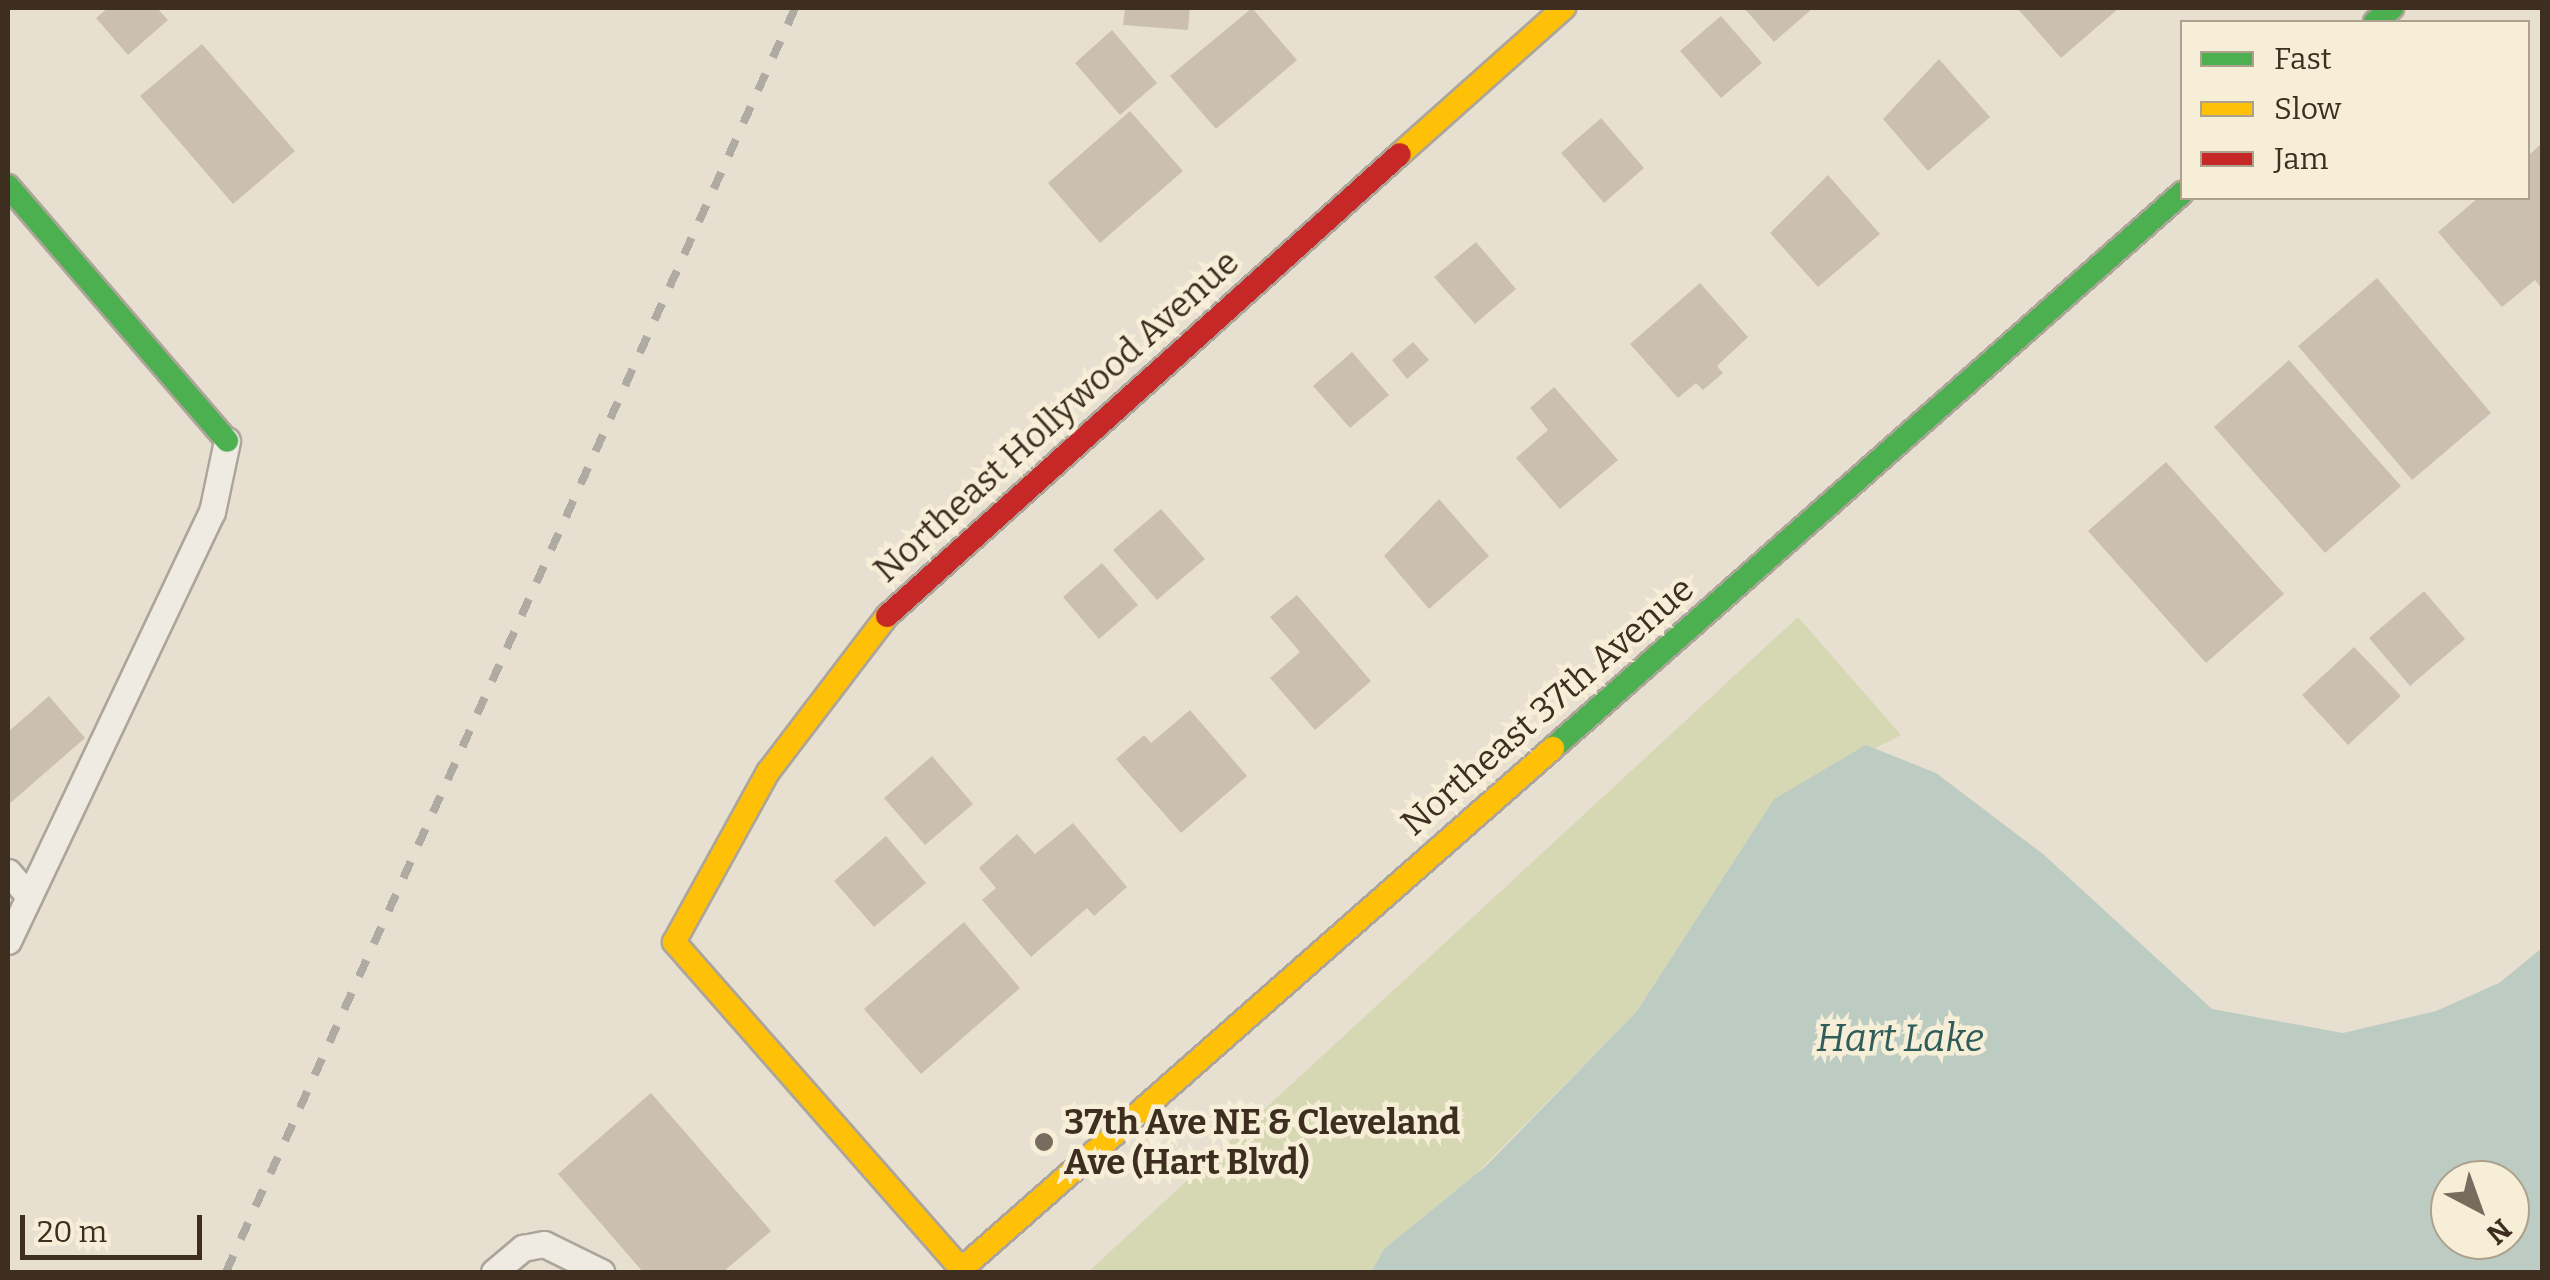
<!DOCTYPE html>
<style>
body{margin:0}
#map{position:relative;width:2550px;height:1280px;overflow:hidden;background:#e7e0d1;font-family:Bitter,serif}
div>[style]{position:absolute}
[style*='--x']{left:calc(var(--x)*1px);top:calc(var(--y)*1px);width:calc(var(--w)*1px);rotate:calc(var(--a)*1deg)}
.green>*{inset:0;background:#d6d7b3}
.water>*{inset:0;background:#bcccc2}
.building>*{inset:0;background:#cbbfb2}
.roads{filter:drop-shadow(2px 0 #ada599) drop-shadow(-2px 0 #ada599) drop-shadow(0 2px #ada599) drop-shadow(0 -2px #ada599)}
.lane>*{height:25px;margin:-12.5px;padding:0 12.5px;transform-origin:12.5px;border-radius:12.5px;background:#efebe3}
.fast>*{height:22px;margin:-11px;padding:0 11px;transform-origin:11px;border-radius:11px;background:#4caf50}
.slow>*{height:22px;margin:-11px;padding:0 11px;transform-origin:11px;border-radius:11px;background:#ffc107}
.jam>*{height:22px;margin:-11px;padding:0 11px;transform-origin:11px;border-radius:11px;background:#c62828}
.rail>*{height:8px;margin-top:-4px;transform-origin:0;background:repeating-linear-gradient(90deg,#afaaa2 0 18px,transparent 0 36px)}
.dots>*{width:28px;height:28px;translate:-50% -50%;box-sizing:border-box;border:5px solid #f7eed8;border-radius:50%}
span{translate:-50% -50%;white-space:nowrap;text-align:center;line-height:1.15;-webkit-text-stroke:9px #f7eed8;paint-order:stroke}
.street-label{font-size:35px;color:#3d2e20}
.poi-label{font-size:35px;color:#3d2e20;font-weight:700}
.left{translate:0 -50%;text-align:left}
.water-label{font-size:38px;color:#2f5d5a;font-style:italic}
.frame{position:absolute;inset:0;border:10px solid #3d2e20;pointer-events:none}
.legend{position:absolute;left:2180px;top:20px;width:350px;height:180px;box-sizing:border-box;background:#f7eed8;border:2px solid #ada18e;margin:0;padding:12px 18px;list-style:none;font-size:30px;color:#3d2e20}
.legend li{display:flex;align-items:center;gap:20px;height:50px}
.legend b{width:50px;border:2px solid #ada18e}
.north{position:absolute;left:2430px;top:1160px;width:100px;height:100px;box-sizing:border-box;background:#f7eed8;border:2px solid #ada18e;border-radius:50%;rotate:139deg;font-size:28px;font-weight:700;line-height:40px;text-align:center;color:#3d2e20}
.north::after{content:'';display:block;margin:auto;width:35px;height:45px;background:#786c5e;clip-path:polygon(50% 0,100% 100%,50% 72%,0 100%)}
.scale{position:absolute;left:20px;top:1215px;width:182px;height:45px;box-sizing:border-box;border:5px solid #3d2e20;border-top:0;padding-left:12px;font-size:30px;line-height:35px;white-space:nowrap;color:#3d2e20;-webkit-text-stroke:8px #f7eed8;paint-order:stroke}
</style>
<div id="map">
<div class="green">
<div style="clip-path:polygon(1798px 617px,1901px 735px,1774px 799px,1637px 1011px,1475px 1175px,1384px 1249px,1371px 1272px,1088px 1272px)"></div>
</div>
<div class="water">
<div style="clip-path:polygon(evenodd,1866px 745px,1936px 773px,2043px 854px,2212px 1009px,2343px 1033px,2436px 1011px,2499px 983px,2542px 948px,2542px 1272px,1371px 1272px,1384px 1249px,1486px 1166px,1637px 1011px,1774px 799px,1866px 745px,2450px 1180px,2510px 1180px,2510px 1240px,2450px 1240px,2450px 1180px)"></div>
</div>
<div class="building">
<div style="clip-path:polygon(108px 8px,157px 8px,168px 20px,128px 55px,96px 18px)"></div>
<div style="clip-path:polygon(1125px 8px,1190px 8px,1188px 30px,1123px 25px)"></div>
<div style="clip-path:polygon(1252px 8px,1297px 60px,1216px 129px,1170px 76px)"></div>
<div style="clip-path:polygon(1744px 8px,1813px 8px,1774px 42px)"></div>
<div style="clip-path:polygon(2017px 8px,2119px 8px,2061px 58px)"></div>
<div style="clip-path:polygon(1721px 16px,1762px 63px,1721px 98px,1680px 51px)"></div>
<div style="clip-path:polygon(1112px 30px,1157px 83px,1120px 115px,1075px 63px)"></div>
<div style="clip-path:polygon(202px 44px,295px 151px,233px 204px,140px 96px)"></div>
<div style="clip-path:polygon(1939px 59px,1990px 117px,1928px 171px,1883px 119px)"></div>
<div style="clip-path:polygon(1130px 111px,1183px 171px,1100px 243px,1048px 183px)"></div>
<div style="clip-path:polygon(1601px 118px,1644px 168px,1604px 203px,1561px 153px)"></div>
<div style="clip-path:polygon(2542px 143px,2542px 289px,2535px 280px,2502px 307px,2438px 232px,2478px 198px,2528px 198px,2528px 156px)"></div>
<div style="clip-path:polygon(1828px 175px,1880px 234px,1818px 287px,1770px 233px)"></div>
<div style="clip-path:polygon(1476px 242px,1516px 289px,1475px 324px,1434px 277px)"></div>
<div style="clip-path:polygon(2377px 278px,2491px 413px,2412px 480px,2298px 346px)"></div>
<div style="clip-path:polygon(1700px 283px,1748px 337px,1717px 366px,1723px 373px,1703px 390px,1696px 383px,1678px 398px,1630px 344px)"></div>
<div style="clip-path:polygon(1413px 342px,1429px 360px,1407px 379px,1392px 360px)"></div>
<div style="clip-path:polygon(1352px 352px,1389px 395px,1350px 428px,1313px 386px)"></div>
<div style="clip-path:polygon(2289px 360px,2401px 486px,2325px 553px,2214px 427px)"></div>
<div style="clip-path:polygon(1554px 387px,1618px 460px,1560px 509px,1516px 458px,1548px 430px,1530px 408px)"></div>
<div style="clip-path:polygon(2166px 462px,2284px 594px,2206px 663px,2088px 531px)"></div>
<div style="clip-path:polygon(1439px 499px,1489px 556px,1429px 609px,1384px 556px)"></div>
<div style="clip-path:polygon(1161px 509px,1205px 559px,1157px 600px,1113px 550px)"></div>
<div style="clip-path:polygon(1102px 563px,1138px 605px,1099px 639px,1063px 597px)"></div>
<div style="clip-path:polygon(2424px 591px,2465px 639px,2410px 686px,2369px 638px)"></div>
<div style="clip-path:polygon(1297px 595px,1371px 681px,1315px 730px,1270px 678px,1300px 652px,1270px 617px)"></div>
<div style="clip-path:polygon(2354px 647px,2401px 696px,2348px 745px,2302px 695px)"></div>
<div style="clip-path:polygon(49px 696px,85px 738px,8px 805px,8px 732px)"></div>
<div style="clip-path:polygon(1190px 710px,1247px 776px,1181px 833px,1116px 759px,1144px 735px,1151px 743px)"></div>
<div style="clip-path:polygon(932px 756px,973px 804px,925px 845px,884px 798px)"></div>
<div style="clip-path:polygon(1073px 823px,1127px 887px,1094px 916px,1087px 908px,1031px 957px,982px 900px,996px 888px,979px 868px,1017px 834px,1035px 854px)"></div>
<div style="clip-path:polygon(886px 836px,926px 883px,874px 927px,834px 881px)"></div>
<div style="clip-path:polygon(964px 922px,1020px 988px,921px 1074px,864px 1009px)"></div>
<div style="clip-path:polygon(651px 1093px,771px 1231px,723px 1272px,643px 1272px,558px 1174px)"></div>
</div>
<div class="roads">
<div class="lane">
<div style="--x:8;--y:872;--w:32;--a:49"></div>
<div style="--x:8;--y:941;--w:475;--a:-64.6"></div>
<div style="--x:212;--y:512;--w:73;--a:-78.1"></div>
<div style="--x:494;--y:1272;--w:38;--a:-40"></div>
<div style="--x:523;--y:1248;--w:21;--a:-11"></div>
<div style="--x:544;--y:1244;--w:64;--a:26.2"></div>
</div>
<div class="fast">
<div style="--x:2375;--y:22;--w:22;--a:-39"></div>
<div style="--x:8;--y:186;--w:336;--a:49.3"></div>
<div style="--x:1553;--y:748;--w:839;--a:-41.42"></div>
</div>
<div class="slow">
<div style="--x:1400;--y:154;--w:220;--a:-41.7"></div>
<div style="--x:887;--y:616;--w:196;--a:127.3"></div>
<div style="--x:768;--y:772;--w:194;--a:118.9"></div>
<div style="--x:674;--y:942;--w:439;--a:48.7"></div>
<div style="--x:958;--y:1272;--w:793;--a:-41.37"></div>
</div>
<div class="jam">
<div style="--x:887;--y:616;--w:690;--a:-42.01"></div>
</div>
</div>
<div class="rail">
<div style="--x:226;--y:1272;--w:1386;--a:-65.76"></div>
</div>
<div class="dots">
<div style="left:1044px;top:1142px;background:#786c5e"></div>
</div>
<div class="street-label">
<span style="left:1056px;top:416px;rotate:-42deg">Northeast Hollywood Avenue</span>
<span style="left:1547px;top:706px;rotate:-41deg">Northeast 37th Avenue</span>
</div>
<div class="poi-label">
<span class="left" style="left:1064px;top:1142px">37th Ave NE &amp; Cleveland<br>Ave (Hart Blvd)</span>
</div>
<div class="water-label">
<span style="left:1900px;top:1039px">Hart Lake</span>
</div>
<div class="frame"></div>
<ul class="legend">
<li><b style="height:12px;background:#4caf50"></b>Fast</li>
<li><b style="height:12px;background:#ffc107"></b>Slow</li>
<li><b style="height:12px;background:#c62828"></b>Jam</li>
</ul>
<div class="north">N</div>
<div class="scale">20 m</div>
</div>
